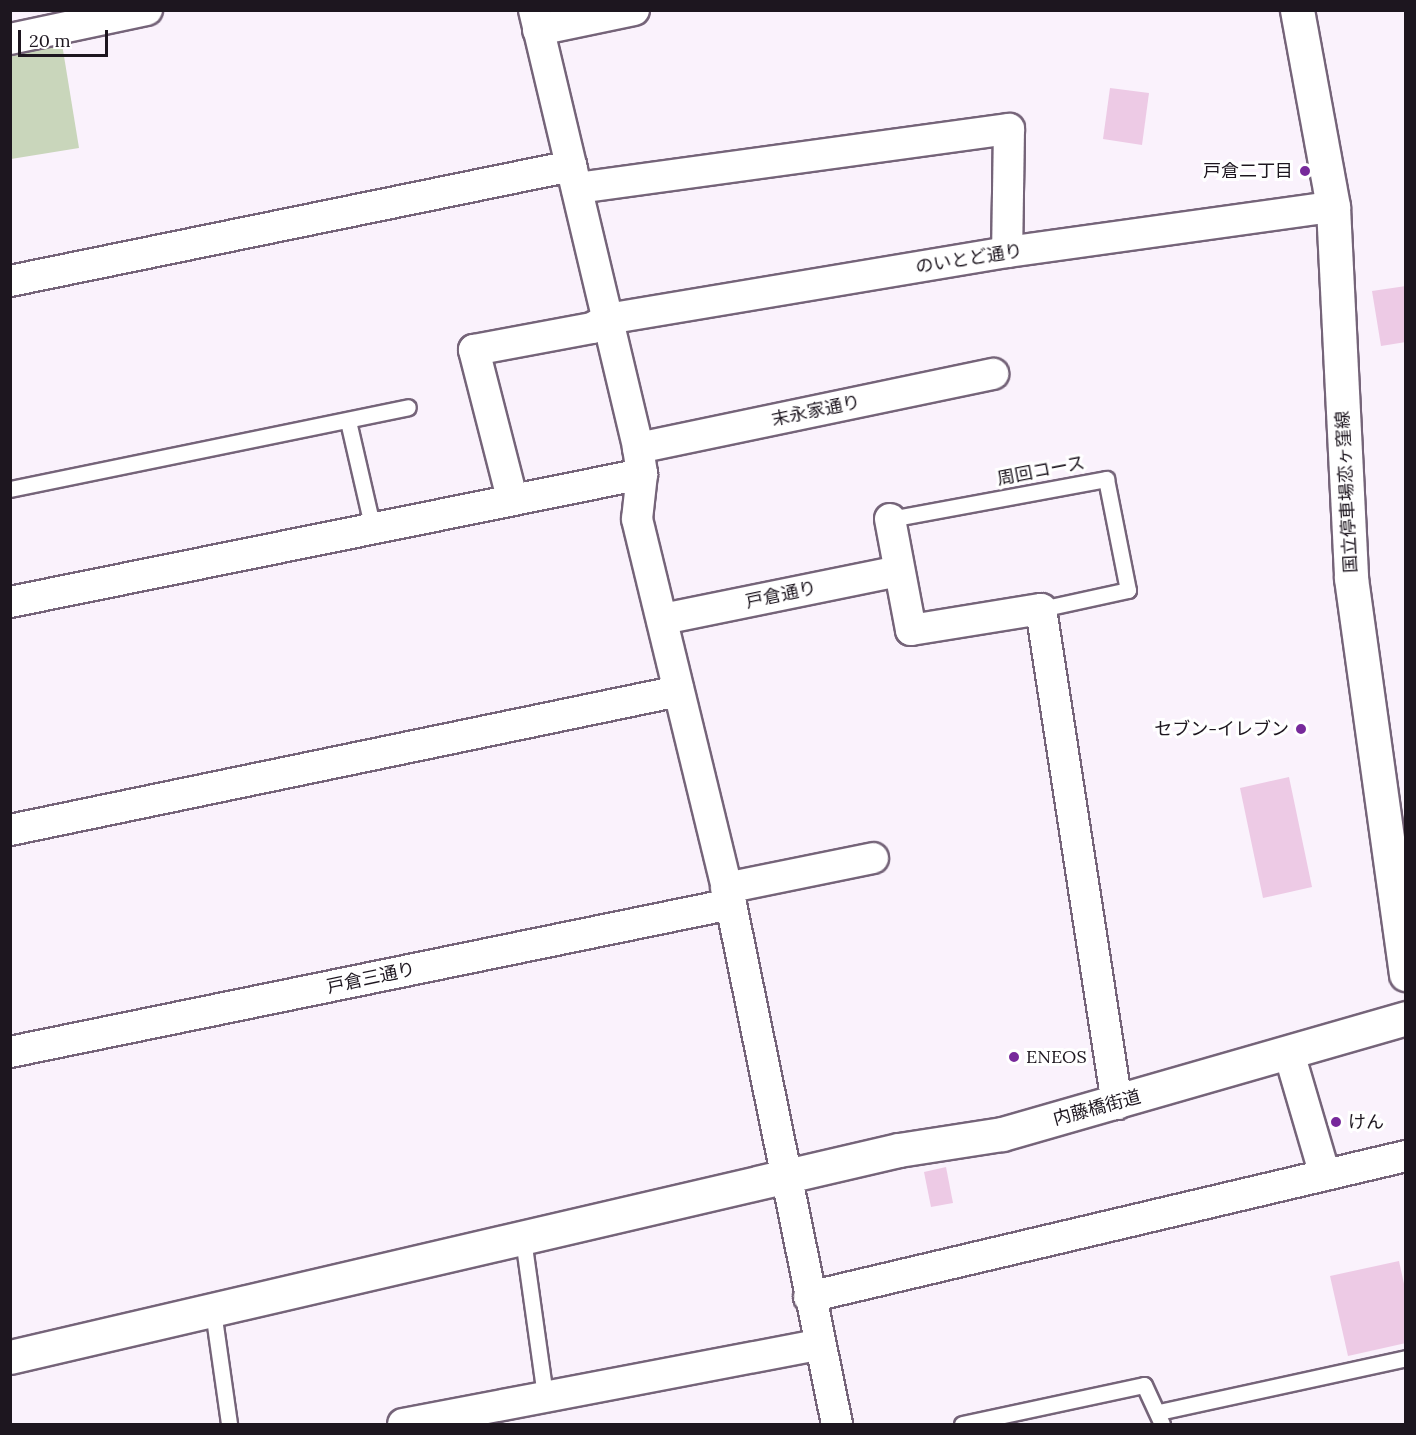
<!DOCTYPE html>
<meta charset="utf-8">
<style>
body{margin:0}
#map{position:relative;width:1416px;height:1435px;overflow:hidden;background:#faf2fc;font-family:Lora,"Noto Sans JP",serif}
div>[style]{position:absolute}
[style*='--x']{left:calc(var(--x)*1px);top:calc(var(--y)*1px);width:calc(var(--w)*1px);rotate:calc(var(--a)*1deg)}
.green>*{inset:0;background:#c9d6bb}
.building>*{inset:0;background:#edcae5}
.roads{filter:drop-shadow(2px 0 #756479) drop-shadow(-2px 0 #756479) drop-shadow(0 2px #756479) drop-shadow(0 -2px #756479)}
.lane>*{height:15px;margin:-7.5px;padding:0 7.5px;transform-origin:7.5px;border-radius:7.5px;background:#fff}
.street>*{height:30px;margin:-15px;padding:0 15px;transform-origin:15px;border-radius:15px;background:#fff}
.secondary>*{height:33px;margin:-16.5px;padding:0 16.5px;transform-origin:16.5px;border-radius:16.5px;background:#fff}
.dots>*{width:16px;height:16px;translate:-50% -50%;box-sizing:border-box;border:3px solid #fff;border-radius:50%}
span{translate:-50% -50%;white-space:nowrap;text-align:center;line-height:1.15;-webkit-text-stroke:6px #fff;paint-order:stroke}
.poi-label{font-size:18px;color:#1d161f}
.right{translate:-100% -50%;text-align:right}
.left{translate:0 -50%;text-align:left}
.street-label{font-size:18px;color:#1d161f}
.frame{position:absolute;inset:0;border:12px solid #1d161f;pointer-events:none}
.scale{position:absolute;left:18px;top:30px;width:90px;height:27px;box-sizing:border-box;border:3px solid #1d161f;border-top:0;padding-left:8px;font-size:18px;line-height:21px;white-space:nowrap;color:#1d161f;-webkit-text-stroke:4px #fff;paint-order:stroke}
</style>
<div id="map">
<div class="green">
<div style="clip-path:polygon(62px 44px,79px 148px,11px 159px,11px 53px)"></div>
</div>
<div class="building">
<div style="clip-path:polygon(1110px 88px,1149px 93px,1142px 145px,1103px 139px)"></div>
<div style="clip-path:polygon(1406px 286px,1406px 342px,1381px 346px,1372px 291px)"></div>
<div style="clip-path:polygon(1289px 777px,1312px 887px,1263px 898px,1240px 788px)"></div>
<div style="clip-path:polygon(946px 1167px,953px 1203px,931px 1207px,924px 1172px)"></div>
<div style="clip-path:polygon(1399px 1261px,1406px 1293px,1406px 1343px,1348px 1356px,1330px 1276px)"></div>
</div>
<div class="roads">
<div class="lane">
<div style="--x:348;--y:421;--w:107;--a:77"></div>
<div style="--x:10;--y:489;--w:406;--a:-11.6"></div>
<div style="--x:890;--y:519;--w:220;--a:-10.5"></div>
<div style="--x:1106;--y:479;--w:113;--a:78.8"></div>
<div style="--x:1128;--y:590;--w:89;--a:167.7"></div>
<div style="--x:523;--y:1239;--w:159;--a:82"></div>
<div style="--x:213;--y:1311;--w:114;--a:81.9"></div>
<div style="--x:1159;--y:1412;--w:253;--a:-12.3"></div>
<div style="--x:962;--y:1424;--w:186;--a:-12.1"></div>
<div style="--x:1144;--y:1385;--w:43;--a:65.2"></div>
</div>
<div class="street">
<div style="--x:534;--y:10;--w:450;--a:76.6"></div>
<div style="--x:638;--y:448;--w:26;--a:81"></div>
<div style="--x:642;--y:474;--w:45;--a:96.3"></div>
<div style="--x:637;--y:519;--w:396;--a:76.3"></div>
<div style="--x:731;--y:904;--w:531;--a:78.48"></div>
<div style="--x:538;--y:30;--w:98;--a:-11.8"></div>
<div style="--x:10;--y:39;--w:140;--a:-12"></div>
<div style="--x:577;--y:188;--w:436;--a:-7.8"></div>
<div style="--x:1009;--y:129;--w:123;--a:90.9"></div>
<div style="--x:10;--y:281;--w:573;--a:-11.58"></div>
<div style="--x:638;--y:448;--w:363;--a:-11.8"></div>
<div style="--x:512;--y:498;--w:153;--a:-104.4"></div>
<div style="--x:474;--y:350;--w:120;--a:-10.6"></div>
<div style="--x:592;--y:328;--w:17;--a:-31"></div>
<div style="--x:607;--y:319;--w:406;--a:-9.5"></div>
<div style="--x:1007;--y:252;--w:329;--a:-7.9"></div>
<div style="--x:890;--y:519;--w:113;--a:79.3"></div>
<div style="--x:911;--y:630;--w:132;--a:-9.2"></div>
<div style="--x:1041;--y:609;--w:501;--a:81.27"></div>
<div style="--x:10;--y:602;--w:645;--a:-11.45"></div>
<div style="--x:663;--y:619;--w:240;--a:-11.5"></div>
<div style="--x:10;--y:830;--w:683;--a:-11.74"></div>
<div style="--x:726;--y:888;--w:150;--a:-11.5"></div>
<div style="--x:10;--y:1052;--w:736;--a:-11.6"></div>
<div style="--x:1289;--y:1053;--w:127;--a:73.6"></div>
<div style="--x:809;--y:1297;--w:613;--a:-13.29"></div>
<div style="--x:403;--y:1424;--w:423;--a:-10.8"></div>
</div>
<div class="secondary">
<div style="--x:1297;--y:10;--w:200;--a:79.6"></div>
<div style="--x:1333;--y:207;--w:371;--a:87.2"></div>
<div style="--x:1351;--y:578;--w:400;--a:82.1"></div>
<div style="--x:10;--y:1357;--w:913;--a:-13.11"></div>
<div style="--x:899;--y:1150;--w:104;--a:-8.8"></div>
<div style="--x:1002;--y:1134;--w:420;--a:-16"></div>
</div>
</div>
<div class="dots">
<div style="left:1305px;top:171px;background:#77299b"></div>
<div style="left:1301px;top:729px;background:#77299b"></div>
<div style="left:1014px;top:1057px;background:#77299b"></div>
<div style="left:1336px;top:1122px;background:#77299b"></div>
</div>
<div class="poi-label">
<span class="right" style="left:1293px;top:171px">戸倉二丁目</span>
<span class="right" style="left:1289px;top:729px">セブン-イレブン</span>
<span class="left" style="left:1026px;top:1057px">ENEOS</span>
<span class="left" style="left:1348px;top:1122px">けん</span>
</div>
<div class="street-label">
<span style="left:969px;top:259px;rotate:-9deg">のいとど通り</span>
<span style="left:816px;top:411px;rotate:-12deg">末永家通り</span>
<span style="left:1041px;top:471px;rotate:-11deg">周回コース</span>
<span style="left:1347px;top:492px;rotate:-93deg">国立停車場恋ヶ窪線</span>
<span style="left:781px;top:595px;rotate:-12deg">戸倉通り</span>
<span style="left:371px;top:978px;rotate:-12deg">戸倉三通り</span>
<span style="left:1097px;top:1108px;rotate:-15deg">内藤橋街道</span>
</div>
<div class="frame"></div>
<div class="scale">20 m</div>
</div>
